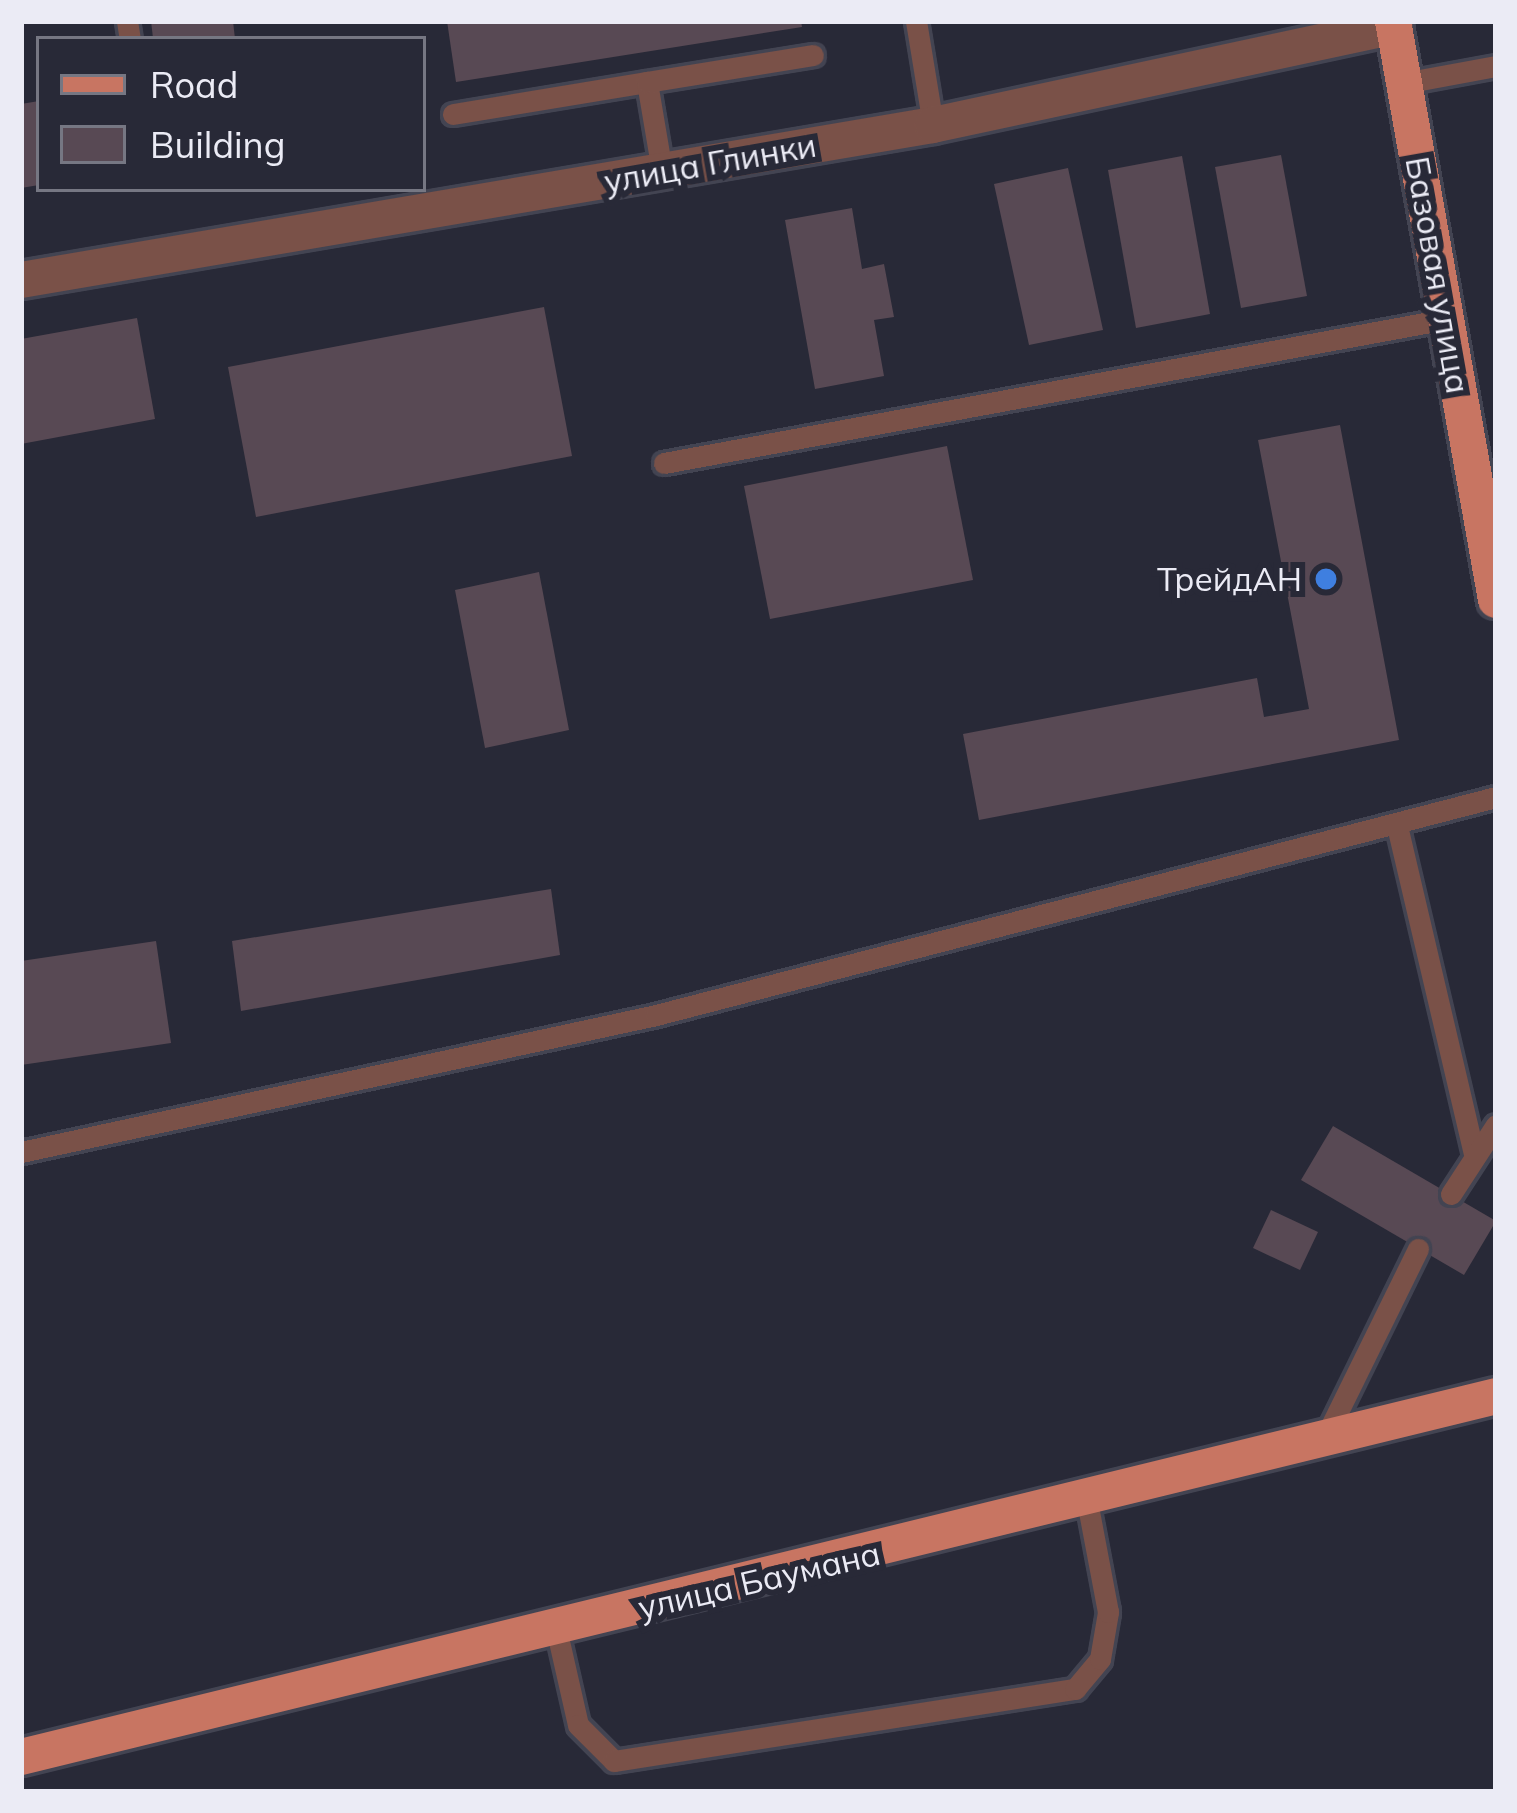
<!DOCTYPE html>
<meta charset="utf-8">
<style>
body{margin:0}
#map{position:relative;width:1517px;height:1813px;overflow:hidden;background:#282937;font-family:Mulish,sans-serif}
div>[style]{position:absolute}
[style*='--x']{left:calc(var(--x)*1px);top:calc(var(--y)*1px);width:calc(var(--w)*1px);rotate:calc(var(--a)*1deg)}
.building>*{inset:0;background:#584954}
.roads{filter:drop-shadow(3px 0 #434452) drop-shadow(-3px 0 #434452) drop-shadow(0 3px #434452) drop-shadow(0 -3px #434452)}
.service>*{height:21px;margin:-10.5px;padding:0 10.5px;transform-origin:10.5px;border-radius:10.5px;background:#7a5148}
.minor>*{height:36px;margin:-18px;padding:0 18px;transform-origin:18px;border-radius:18px;background:#7a5148}
.primary>*{height:36px;margin:-18px;padding:0 18px;transform-origin:18px;border-radius:18px;background:#c87562}
.dots>*{width:33px;height:33px;translate:-50% -50%;box-sizing:border-box;border:6px solid #282937;border-radius:50%}
span{translate:-50% -50%;white-space:nowrap;text-align:center;line-height:1.15;-webkit-text-stroke:12px #282937;paint-order:stroke}
.street-label{font-size:33px;color:#ebebf5}
.poi-label{font-size:33px;color:#ebebf5}
.right{translate:-100% -50%;text-align:right}
.frame{position:absolute;inset:0;border:24px solid #ebebf5;pointer-events:none}
.legend{position:absolute;left:36px;top:36px;width:390px;height:156px;box-sizing:border-box;background:#282937;border:3px solid #767783;margin:0;padding:15px 21px;list-style:none;font-size:36px;color:#ebebf5}
.legend li{display:flex;align-items:center;gap:24px;height:60px}
.legend b{width:60px;border:3px solid #767783}
</style>
<div id="map">
<div class="building">
<div style="clip-path:polygon(151px 21px,233px 21px,235px 39px,153px 38px)"></div>
<div style="clip-path:polygon(447px 21px,801px 21px,802px 27px,456px 82px)"></div>
<div style="clip-path:polygon(39px 101px,39px 185px,21px 188px,21px 104px)"></div>
<div style="clip-path:polygon(1281px 155px,1307px 296px,1241px 308px,1215px 167px)"></div>
<div style="clip-path:polygon(1182px 156px,1210px 314px,1136px 328px,1108px 170px)"></div>
<div style="clip-path:polygon(1068px 168px,1103px 330px,1029px 345px,994px 184px)"></div>
<div style="clip-path:polygon(852px 208px,862px 269px,884px 264px,894px 317px,874px 320px,884px 376px,815px 389px,785px 220px)"></div>
<div style="clip-path:polygon(544px 307px,572px 456px,256px 517px,228px 367px)"></div>
<div style="clip-path:polygon(137px 318px,155px 419px,21px 444px,21px 339px)"></div>
<div style="clip-path:polygon(1340px 425px,1399px 740px,979px 820px,963px 734px,1257px 678px,1264px 717px,1309px 709px,1258px 440px)"></div>
<div style="clip-path:polygon(947px 446px,973px 580px,770px 619px,744px 486px)"></div>
<div style="clip-path:polygon(539px 572px,569px 730px,485px 748px,455px 590px)"></div>
<div style="clip-path:polygon(551px 889px,560px 955px,241px 1011px,232px 941px)"></div>
<div style="clip-path:polygon(156px 941px,171px 1043px,21px 1065px,21px 961px)"></div>
<div style="clip-path:polygon(1333px 1126px,1496px 1221px,1464px 1275px,1301px 1180px)"></div>
<div style="clip-path:polygon(1271px 1210px,1318px 1232px,1300px 1270px,1253px 1248px)"></div>
</div>
<div class="roads">
<div class="service">
<div style="--x:127;--y:21;--w:18;--a:81"></div>
<div style="--x:916;--y:21;--w:105;--a:80.7"></div>
<div style="--x:1404;--y:83;--w:94;--a:-10.5"></div>
<div style="--x:453;--y:114;--w:197;--a:-9.4"></div>
<div style="--x:662;--y:171;--w:90;--a:-99.6"></div>
<div style="--x:647;--y:82;--w:168;--a:-9.2"></div>
<div style="--x:664;--y:463;--w:795;--a:-10.43"></div>
<div style="--x:1398;--y:830;--w:334;--a:76.8"></div>
<div style="--x:21;--y:1152;--w:650;--a:-12.17"></div>
<div style="--x:656;--y:1015;--w:868;--a:-14.55"></div>
<div style="--x:1451;--y:1194;--w:82;--a:-56.9"></div>
<div style="--x:1324;--y:1440;--w:213;--a:-63.8"></div>
<div style="--x:556;--y:1628;--w:99;--a:77.2"></div>
<div style="--x:578;--y:1725;--w:51;--a:45"></div>
<div style="--x:614;--y:1761;--w:467;--a:-8.9"></div>
<div style="--x:1075;--y:1689;--w:39;--a:-50"></div>
<div style="--x:1100;--y:1659;--w:48;--a:-80.3"></div>
<div style="--x:1108;--y:1612;--w:113;--a:-100.7"></div>
</div>
<div class="minor">
<div style="--x:21;--y:280;--w:925;--a:-9.65"></div>
<div style="--x:933;--y:125;--w:472;--a:-12.1"></div>
</div>
<div class="primary">
<div style="--x:1393;--y:21;--w:588;--a:79.91"></div>
<div style="--x:21;--y:1757;--w:1519;--a:-13.75"></div>
</div>
</div>
<div class="dots">
<div style="left:1326px;top:579px;background:#3f7fe0"></div>
</div>
<div class="street-label">
<span style="left:710px;top:163px;rotate:-10deg">улица Глинки</span>
<span style="left:1438px;top:275px;rotate:80deg">Базовая улица</span>
<span style="left:759px;top:1580px;rotate:-13deg">улица Баумана</span>
</div>
<div class="poi-label">
<span class="right" style="left:1302px;top:579px">ТрейдАН</span>
</div>
<div class="frame"></div>
<ul class="legend">
<li><b style="height:15px;background:#c87562"></b>Road</li>
<li><b style="height:33px;background:#584954"></b>Building</li>
</ul>
</div>
